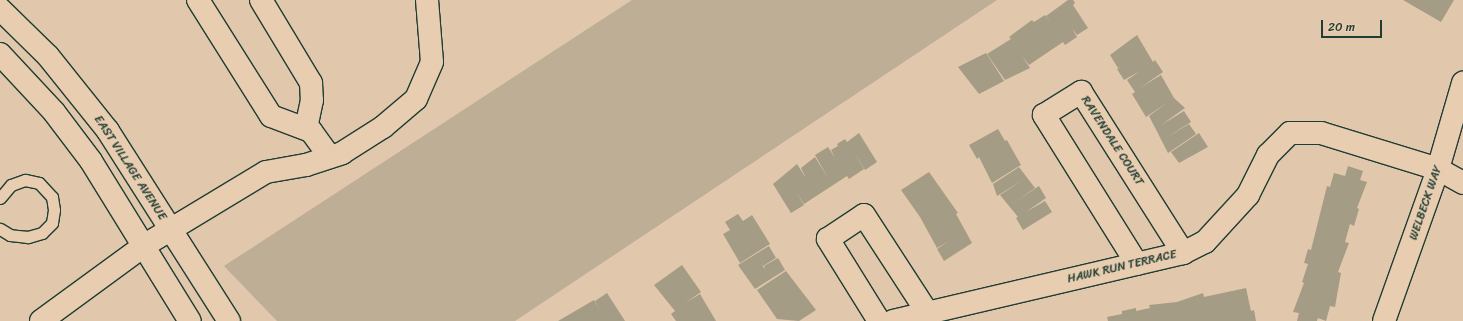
<!DOCTYPE html>
<style>
body{margin:0}
#map{position:relative;width:1463px;height:321px;overflow:hidden;background:#e1c7ab;font-family:Sriracha,sans-serif}
div>[style]{position:absolute}
[style*='--x']{left:calc(var(--x)*1px);top:calc(var(--y)*1px);width:calc(var(--w)*1px);rotate:calc(var(--a)*1deg)}
.green>*{inset:0;background:#bdae95}
.building>*{inset:0;background:#a59c86}
.roads{filter:drop-shadow(1px 0 #1f3d34) drop-shadow(-1px 0 #1f3d34) drop-shadow(0 1px #1f3d34) drop-shadow(0 -1px #1f3d34)}
.lane>*{height:11px;margin:-5.5px;padding:0 5.5px;transform-origin:5.5px;border-radius:5.5px;background:#e9cdb0}
.street>*{height:22px;margin:-11px;padding:0 11px;transform-origin:11px;border-radius:11px;background:#e9cdb0}
.secondary>*{height:22px;margin:-11px;padding:0 11px;transform-origin:11px;border-radius:11px;background:#e9cdb0}
span{translate:-50% -50%;white-space:nowrap;text-align:center;line-height:1.15;-webkit-text-stroke:4px #e9cdb0;paint-order:stroke}
.street-label{font-size:12px;color:#1f3d34}
.scale{position:absolute;left:1321px;top:20px;width:61px;height:18px;box-sizing:border-box;border:2px solid #1f3d34;border-top:0;padding-left:5px;font-size:12px;line-height:14px;white-space:nowrap;color:#1f3d34;-webkit-text-stroke:3px #e9cdb0;paint-order:stroke}
</style>
<div id="map">
<div class="green">
<div style="clip-path:polygon(632px 0,997px 0,515px 321px,277px 321px,224px 266px)"></div>
</div>
<div class="building">
<div style="clip-path:polygon(1068px 0,1073px 0,1075px 3px,1073px 5px,1088px 28px,1077px 35px,1072px 28px,1077px 37px,1065px 45px,1063px 42px,1029px 65px,1022px 56px,1030px 68px,1005px 80px,987px 54px,1011px 39px,1009px 37px,1032px 20px,1034px 22px,1045px 15px,1052px 25px,1046px 16px)"></div>
<div style="clip-path:polygon(1403px 0,1454px 0,1441px 22px)"></div>
<div style="clip-path:polygon(1137px 35px,1153px 62px,1155px 60px,1163px 72px,1140px 88px,1161px 75px,1174px 98px,1185px 108px,1161px 125px,1184px 111px,1191px 122px,1164px 139px,1189px 124px,1196px 134px,1168px 153px,1149px 116px,1168px 102px,1146px 117px,1132px 94px,1135px 92px,1127px 80px,1140px 71px,1124px 80px,1117px 69px,1122px 66px,1118px 68px,1110px 55px)"></div>
<div style="clip-path:polygon(986px 53px,1004px 81px,979px 94px,958px 67px)"></div>
<div style="clip-path:polygon(998px 129px,1005px 141px,1007px 140px,1021px 165px,992px 183px,979px 157px,977px 159px,969px 145px)"></div>
<div style="clip-path:polygon(859px 133px,877px 162px,865px 170px,852px 148px,864px 169px,849px 179px,847px 176px,804px 204px,796px 192px,804px 205px,791px 213px,773px 184px,797px 164px,806px 178px,801px 168px,815px 157px,828px 178px,815px 155px,828px 147px,835px 158px,831px 150px,838px 146px,837px 144px,845px 139px,847px 142px)"></div>
<div style="clip-path:polygon(1199px 133px,1208px 147px,1179px 163px,1171px 152px)"></div>
<div style="clip-path:polygon(1348px 166px,1363px 171px,1360px 180px,1367px 182px,1357px 208px,1359px 209px,1354px 226px,1350px 224px,1345px 242px,1349px 243px,1338px 272px,1341px 273px,1335px 307px,1330px 306px,1326px 321px,1318px 318px,1317px 321px,1297px 321px,1299px 313px,1293px 312px,1304px 283px,1302px 282px,1308px 264px,1304px 263px,1308px 249px,1311px 250px,1327px 186px,1330px 187px,1334px 173px,1345px 176px)"></div>
<div style="clip-path:polygon(1019px 167px,1035px 188px,1012px 204px,1039px 186px,1046px 198px,1026px 212px,1045px 201px,1052px 212px,1023px 230px,1016px 218px,1018px 217px,1000px 195px,1023px 180px,997px 196px,993px 184px)"></div>
<div style="clip-path:polygon(929px 172px,958px 213px,956px 214px,972px 243px,944px 261px,937px 249px,949px 241px,937px 248px,920px 217px,901px 190px)"></div>
<div style="clip-path:polygon(738px 214px,743px 221px,752px 215px,770px 244px,740px 263px,723px 234px,730px 230px,725px 222px)"></div>
<div style="clip-path:polygon(769px 246px,776px 258px,763px 266px,761px 264px,765px 269px,764px 266px,778px 258px,785px 270px,755px 289px,738px 265px)"></div>
<div style="clip-path:polygon(682px 265px,701px 292px,685px 303px,700px 294px,716px 321px,676px 321px,671px 314px,675px 311px,654px 285px)"></div>
<div style="clip-path:polygon(786px 271px,816px 310px,799px 321px,777px 319px,757px 290px)"></div>
<div style="clip-path:polygon(1246px 288px,1251px 311px,1254px 310px,1256px 321px,1108px 321px,1107px 317px,1122px 314px,1122px 311px,1136px 308px,1136px 311px,1150px 308px,1149px 305px,1177px 302px,1203px 293px,1204px 297px)"></div>
<div style="clip-path:polygon(607px 293px,625px 321px,558px 321px,594px 300px,600px 310px,595px 301px)"></div>
</div>
<div class="roads">
<div class="lane">
<div style="--x:0;--y:198;--w:17;--a:-50"></div>
<div style="--x:11;--y:185;--w:15;--a:-20"></div>
<div style="--x:25;--y:180;--w:14;--a:12"></div>
<div style="--x:39;--y:183;--w:19;--a:47"></div>
<div style="--x:52;--y:197;--w:13;--a:81"></div>
<div style="--x:54;--y:210;--w:13;--a:99"></div>
<div style="--x:52;--y:223;--w:14;--a:135"></div>
<div style="--x:42;--y:233;--w:15;--a:164"></div>
<div style="--x:28;--y:237;--w:18;--a:-174"></div>
<div style="--x:10;--y:235;--w:12;--a:-149"></div>
</div>
<div class="street">
<div style="--x:198;--y:0;--w:137;--a:57.8"></div>
<div style="--x:271;--y:116;--w:43;--a:20.6"></div>
<div style="--x:311;--y:131;--w:32;--a:54"></div>
<div style="--x:261;--y:0;--w:97;--a:58.9"></div>
<div style="--x:311;--y:83;--w:17;--a:87"></div>
<div style="--x:312;--y:100;--w:29;--a:102"></div>
<div style="--x:1137;--y:264;--w:176;--a:-122"></div>
<div style="--x:1044;--y:115;--w:44;--a:-31.9"></div>
<div style="--x:1081;--y:92;--w:191;--a:57.6"></div>
<div style="--x:41;--y:321;--w:129;--a:-36.2"></div>
<div style="--x:145;--y:245;--w:141;--a:-31.1"></div>
<div style="--x:266;--y:172;--w:41;--a:-9.9"></div>
<div style="--x:306;--y:165;--w:38;--a:-18"></div>
<div style="--x:342;--y:153;--w:49;--a:-32.4"></div>
<div style="--x:383;--y:127;--w:43;--a:-40.3"></div>
<div style="--x:416;--y:99;--w:40;--a:-66.6"></div>
<div style="--x:432;--y:62;--w:62;--a:-94.6"></div>
<div style="--x:879;--y:321;--w:97;--a:-121.9"></div>
<div style="--x:828;--y:239;--w:43;--a:-33.7"></div>
<div style="--x:864;--y:215;--w:116;--a:57"></div>
<div style="--x:893;--y:321;--w:298;--a:-13.2"></div>
<div style="--x:1183;--y:253;--w:25;--a:-27"></div>
<div style="--x:1205;--y:242;--w:64;--a:-47.5"></div>
<div style="--x:1248;--y:195;--w:45;--a:-63.4"></div>
<div style="--x:1268;--y:155;--w:31;--a:-45"></div>
<div style="--x:1290;--y:133;--w:31;--a:0"></div>
<div style="--x:1321;--y:133;--w:122;--a:17.1"></div>
<div style="--x:1438;--y:169;--w:29;--a:29"></div>
<div style="--x:1384;--y:321;--w:161;--a:-70.4"></div>
<div style="--x:1438;--y:169;--w:90;--a:-73.8"></div>
</div>
<div class="secondary">
<div style="--x:0;--y:9;--w:67;--a:44.4"></div>
<div style="--x:48;--y:56;--w:96;--a:51.3"></div>
<div style="--x:108;--y:131;--w:225;--a:57.5"></div>
<div style="--x:0;--y:54;--w:79;--a:47"></div>
<div style="--x:54;--y:112;--w:61;--a:52.9"></div>
<div style="--x:91;--y:161;--w:188;--a:58.3"></div>
</div>
</div>
<div class="street-label">
<span style="left:1112px;top:141px;rotate:57deg">RAVENDALE COURT</span>
<span style="left:130px;top:168px;rotate:57deg">EAST VILLAGE AVENUE</span>
<span style="left:1426px;top:203px;rotate:-71deg">WELBECK WAY</span>
<span style="left:1122px;top:267px;rotate:-13deg">HAWK RUN TERRACE</span>
</div>
<div class="scale">20 m</div>
</div>
